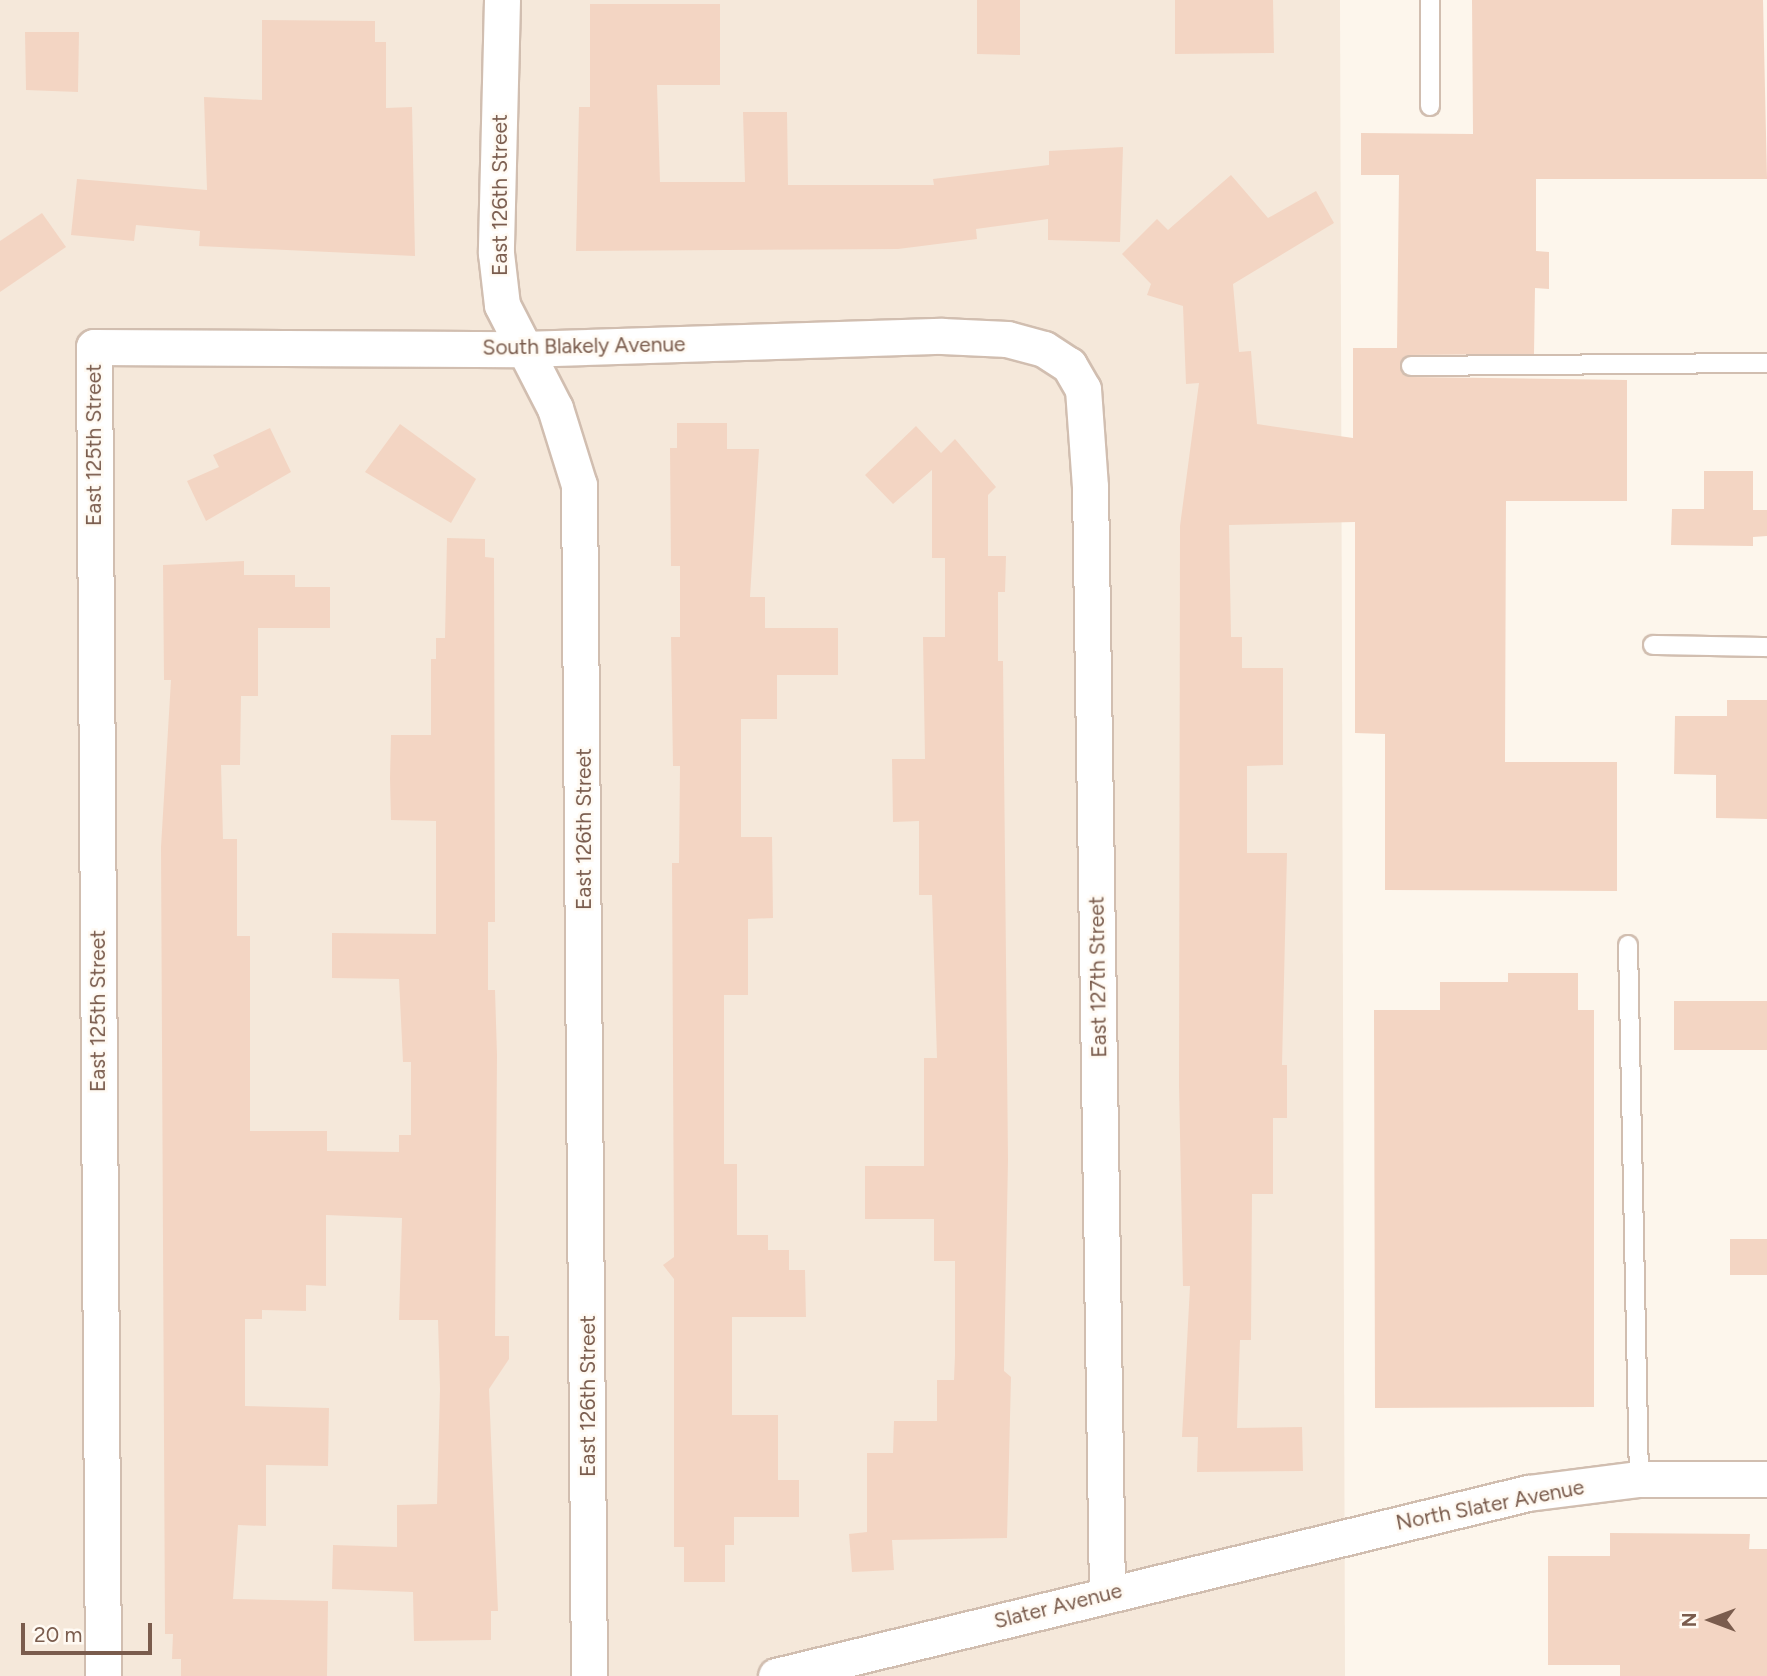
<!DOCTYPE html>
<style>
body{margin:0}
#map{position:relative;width:1767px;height:1676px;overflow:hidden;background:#fdf6ec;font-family:Figtree,sans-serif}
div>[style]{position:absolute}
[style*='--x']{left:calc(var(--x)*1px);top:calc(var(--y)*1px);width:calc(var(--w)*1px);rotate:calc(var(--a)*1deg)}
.residential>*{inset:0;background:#f5e8da}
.building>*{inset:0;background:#f3d5c3}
.roads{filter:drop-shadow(2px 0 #d1beb0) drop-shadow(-2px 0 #d1beb0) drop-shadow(0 2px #d1beb0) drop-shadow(0 -2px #d1beb0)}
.service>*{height:18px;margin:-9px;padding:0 9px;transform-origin:9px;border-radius:9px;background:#fff}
.minor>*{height:35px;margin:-17.5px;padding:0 17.5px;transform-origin:17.5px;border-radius:17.5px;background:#fff}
span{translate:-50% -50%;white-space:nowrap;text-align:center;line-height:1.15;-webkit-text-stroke:5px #fffaf3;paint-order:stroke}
.street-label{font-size:21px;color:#7a5c4d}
.north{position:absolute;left:1676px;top:1585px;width:70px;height:70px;-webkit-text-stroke:5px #fffaf3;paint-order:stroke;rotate:270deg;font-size:19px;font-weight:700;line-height:28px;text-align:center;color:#7a5c4d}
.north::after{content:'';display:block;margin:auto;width:24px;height:32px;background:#7a5c4d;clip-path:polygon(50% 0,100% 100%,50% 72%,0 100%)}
.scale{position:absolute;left:21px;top:1623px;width:131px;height:32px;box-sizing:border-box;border:4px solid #7a5c4d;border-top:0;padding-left:9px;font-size:21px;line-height:24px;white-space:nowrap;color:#7a5c4d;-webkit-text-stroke:5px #fffaf3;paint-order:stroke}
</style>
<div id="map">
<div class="residential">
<div style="clip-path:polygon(0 0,1340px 0,1345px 1676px,0 1676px)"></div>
</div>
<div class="building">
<div style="clip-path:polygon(977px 0,1020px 0,1020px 55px,977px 54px)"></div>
<div style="clip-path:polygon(1175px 0,1273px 0,1274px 53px,1175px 54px)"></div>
<div style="clip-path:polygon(1472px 0,1763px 0,1767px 179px,1536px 179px,1536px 251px,1549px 252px,1549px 289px,1535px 288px,1534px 354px,1411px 355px,1400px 365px,1411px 377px,1627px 380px,1627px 501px,1506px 501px,1505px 762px,1617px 762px,1617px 891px,1385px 890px,1385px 734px,1355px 733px,1355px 522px,1229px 525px,1231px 637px,1242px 637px,1242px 668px,1283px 668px,1283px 765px,1247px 766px,1247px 853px,1287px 853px,1282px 1065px,1287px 1065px,1287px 1118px,1273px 1118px,1273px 1194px,1252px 1194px,1251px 1340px,1240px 1340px,1237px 1428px,1302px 1427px,1303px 1471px,1197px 1472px,1198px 1437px,1182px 1437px,1190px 1286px,1183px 1286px,1179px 1086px,1180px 526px,1199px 383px,1186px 384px,1183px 306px,1147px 295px,1151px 284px,1122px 254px,1157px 219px,1168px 230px,1231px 175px,1268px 218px,1316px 191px,1334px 223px,1233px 284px,1239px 352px,1251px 351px,1257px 424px,1353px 438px,1353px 348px,1397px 348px,1399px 175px,1361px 175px,1361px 133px,1473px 134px)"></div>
<div style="clip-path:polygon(590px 4px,720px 4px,720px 85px,657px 85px,660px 182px,745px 182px,743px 112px,787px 112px,788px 185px,934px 185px,933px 179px,1049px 165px,1049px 151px,1123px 147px,1120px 242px,1048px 240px,1048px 219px,976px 229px,977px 239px,898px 249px,576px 251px,579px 107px,590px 107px)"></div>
<div style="clip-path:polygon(262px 20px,375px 21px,375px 42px,386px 42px,386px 108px,412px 107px,415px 256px,199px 246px,200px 231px,136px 225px,134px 241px,71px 235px,77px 179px,207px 190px,204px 97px,262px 100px)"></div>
<div style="clip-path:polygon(25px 32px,79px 32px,78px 92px,26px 90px)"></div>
<div style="clip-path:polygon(42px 213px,66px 247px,0 292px,0 241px)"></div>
<div style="clip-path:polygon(677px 423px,727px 423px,727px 449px,759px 449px,750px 597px,765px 597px,765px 628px,838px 628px,838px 675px,777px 675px,777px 719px,741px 719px,741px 837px,772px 837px,773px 918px,748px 919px,748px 995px,724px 995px,724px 1164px,737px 1164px,737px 1235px,768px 1235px,768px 1250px,789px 1250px,789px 1270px,805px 1270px,806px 1317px,732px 1317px,732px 1415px,778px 1415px,778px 1480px,799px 1480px,799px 1517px,734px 1517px,734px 1545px,725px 1545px,725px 1582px,684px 1582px,684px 1547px,674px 1547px,674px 1279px,663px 1265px,674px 1257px,672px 863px,679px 863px,680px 766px,673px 766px,671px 637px,680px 637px,680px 566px,671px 566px,670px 448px,677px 448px)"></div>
<div style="clip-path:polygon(400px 424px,476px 479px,451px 523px,365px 472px)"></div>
<div style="clip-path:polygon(916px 426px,941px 453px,955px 439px,996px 487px,988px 495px,988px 556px,1006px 556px,1005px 592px,998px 592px,998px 661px,1003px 661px,1008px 1160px,1004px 1371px,1011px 1377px,1007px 1538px,892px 1540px,894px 1570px,852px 1572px,849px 1534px,867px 1532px,867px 1453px,893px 1453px,894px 1421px,937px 1421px,937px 1380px,954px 1380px,955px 1355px,955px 1261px,934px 1261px,934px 1219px,865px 1219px,865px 1166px,924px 1166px,924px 1058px,937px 1058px,932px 895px,919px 895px,919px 821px,893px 822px,892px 759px,925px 759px,923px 637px,945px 637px,945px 558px,932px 558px,932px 470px,893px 504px,865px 475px)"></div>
<div style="clip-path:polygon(270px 428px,291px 472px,206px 521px,187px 481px,219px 467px,213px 455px)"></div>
<div style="clip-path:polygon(1704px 471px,1753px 471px,1753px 510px,1767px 510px,1767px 536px,1753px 537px,1753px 546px,1671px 545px,1672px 509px,1704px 509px)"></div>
<div style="clip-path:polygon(447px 538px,485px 539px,485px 557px,494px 558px,495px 922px,488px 922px,488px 990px,495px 990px,497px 1055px,495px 1336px,509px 1336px,509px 1359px,489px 1389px,498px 1611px,491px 1611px,491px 1640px,414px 1641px,413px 1592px,332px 1589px,333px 1545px,397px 1547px,397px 1505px,437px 1504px,440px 1389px,438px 1320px,399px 1320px,402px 1218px,326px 1215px,326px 1286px,306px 1285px,306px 1311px,262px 1310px,262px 1319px,245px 1319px,245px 1406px,329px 1408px,328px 1466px,266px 1465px,266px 1526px,238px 1525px,233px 1599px,328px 1601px,327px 1676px,181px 1676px,181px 1659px,172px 1659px,173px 1634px,165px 1634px,161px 847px,171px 680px,164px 680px,163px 565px,244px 561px,244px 575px,295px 575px,295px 587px,330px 587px,330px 628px,258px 628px,258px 696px,241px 696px,240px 765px,221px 765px,223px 839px,237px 839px,237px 936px,250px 936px,250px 1131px,327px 1131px,327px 1151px,399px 1152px,399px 1135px,411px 1135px,411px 1062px,403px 1062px,399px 979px,332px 978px,332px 933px,436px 934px,436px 821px,391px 820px,390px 778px,391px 735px,431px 735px,431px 659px,436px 659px,436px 638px,445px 638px)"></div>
<div style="clip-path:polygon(1727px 700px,1767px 700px,1767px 819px,1716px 818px,1716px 775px,1674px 774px,1675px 716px,1727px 716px)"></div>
<div style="clip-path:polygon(1508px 973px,1578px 973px,1578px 1010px,1594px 1010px,1594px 1407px,1375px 1408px,1374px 1010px,1440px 1010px,1440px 982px,1508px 982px)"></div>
<div style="clip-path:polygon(1674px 1001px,1767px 1001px,1767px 1050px,1674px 1050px)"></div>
<div style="clip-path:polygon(1730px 1239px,1767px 1239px,1767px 1275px,1730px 1275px)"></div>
<div style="clip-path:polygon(1610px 1533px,1750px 1534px,1749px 1549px,1767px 1549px,1767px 1676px,1620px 1676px,1620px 1665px,1548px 1665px,1548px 1556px,1610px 1556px)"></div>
</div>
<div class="roads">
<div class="service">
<div style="--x:1430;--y:106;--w:106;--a:-90"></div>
<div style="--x:1411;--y:366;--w:356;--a:-0.5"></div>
<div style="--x:1653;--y:645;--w:114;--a:1"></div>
<div style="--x:1628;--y:945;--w:534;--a:88.82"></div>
</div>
<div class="minor">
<div style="--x:502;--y:0;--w:253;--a:91.4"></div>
<div style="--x:496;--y:253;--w:52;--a:83.4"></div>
<div style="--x:502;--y:305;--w:116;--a:62.8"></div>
<div style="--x:555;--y:408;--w:81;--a:72.7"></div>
<div style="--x:579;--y:485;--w:1191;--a:89.52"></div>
<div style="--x:103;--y:1676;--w:1329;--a:-90.39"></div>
<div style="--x:94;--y:347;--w:428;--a:0.3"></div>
<div style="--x:522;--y:349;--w:420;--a:-1.8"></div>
<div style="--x:942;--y:336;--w:65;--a:2.6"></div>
<div style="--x:1007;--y:339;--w:38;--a:15"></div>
<div style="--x:1044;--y:349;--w:30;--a:33"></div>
<div style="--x:1069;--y:365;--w:28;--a:60"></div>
<div style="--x:1083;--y:389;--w:98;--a:85.9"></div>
<div style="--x:1090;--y:487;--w:1107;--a:89.12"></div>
<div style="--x:776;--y:1676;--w:774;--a:-13.68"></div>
<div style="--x:1528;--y:1493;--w:112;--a:-7.2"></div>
<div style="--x:1639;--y:1479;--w:128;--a:0"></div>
</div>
</div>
<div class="street-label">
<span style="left:500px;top:195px;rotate:-90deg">East 126th Street</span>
<span style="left:584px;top:346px;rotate:-1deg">South Blakely Avenue</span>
<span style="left:94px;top:445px;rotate:-90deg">East 125th Street</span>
<span style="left:584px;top:829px;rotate:-90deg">East 126th Street</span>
<span style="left:1098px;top:977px;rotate:-91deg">East 127th Street</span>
<span style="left:98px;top:1011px;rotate:-90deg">East 125th Street</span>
<span style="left:588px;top:1396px;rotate:-90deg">East 126th Street</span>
<span style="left:1490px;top:1505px;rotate:-11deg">North Slater Avenue</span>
<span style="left:1058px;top:1606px;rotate:-14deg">Slater Avenue</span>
</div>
<div class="north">N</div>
<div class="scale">20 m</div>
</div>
